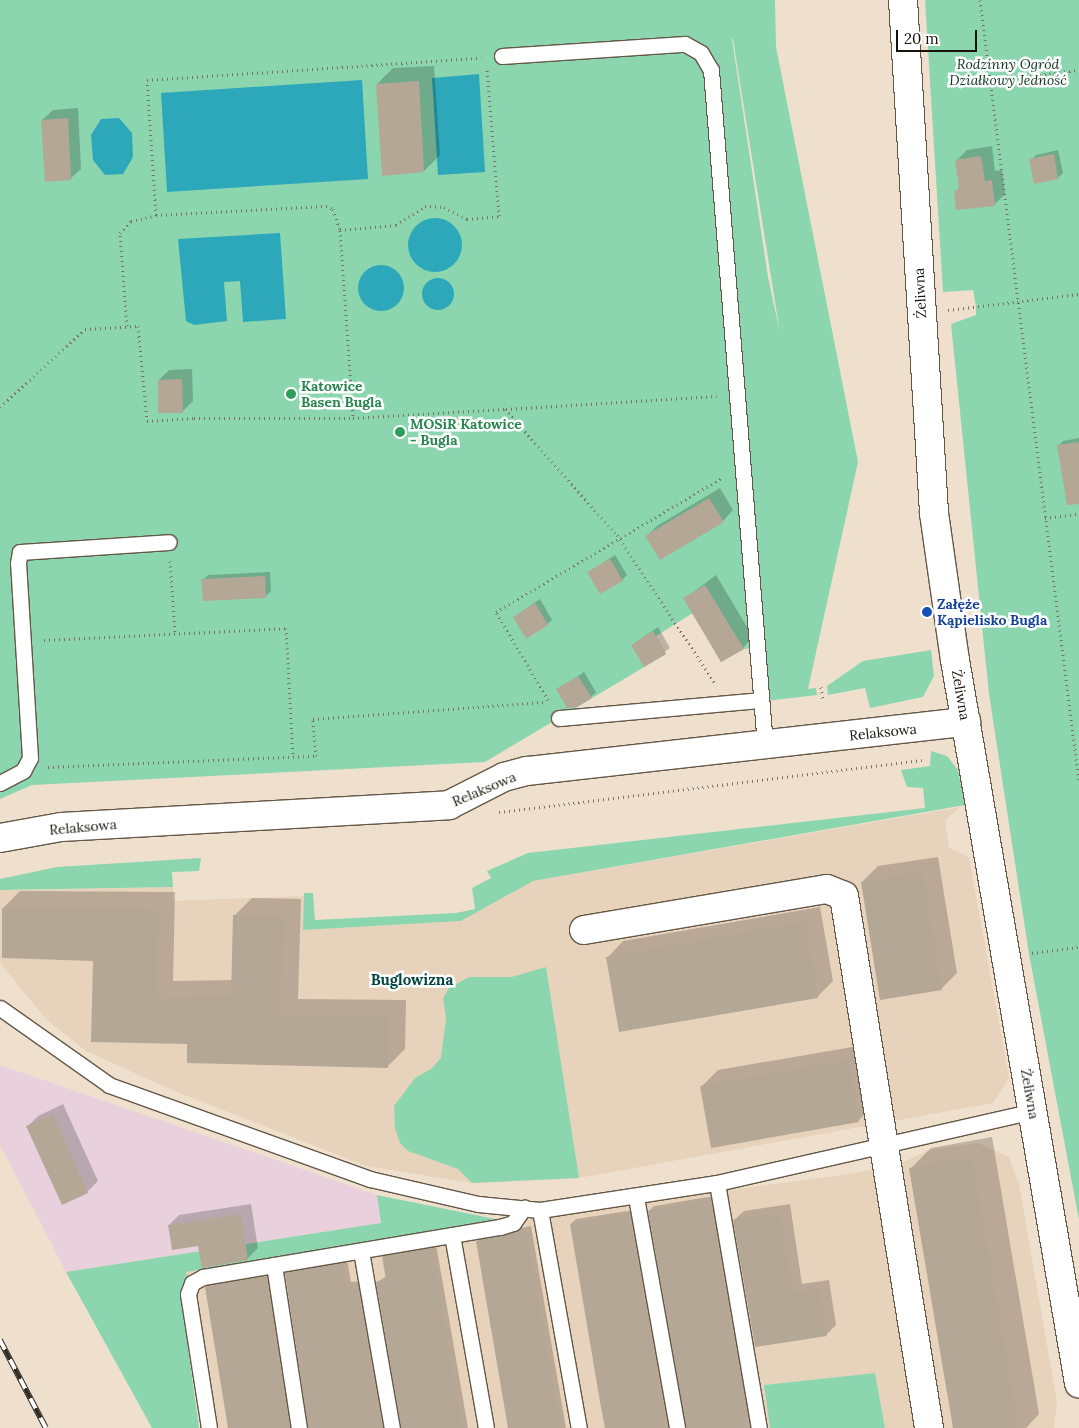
<!DOCTYPE html>
<meta charset="utf-8">
<style>
body{margin:0}
#map{position:relative;width:1079px;height:1428px;overflow:hidden;background:#efe0ce;font-family:Lora,serif}
div>[style]{position:absolute}
[style*='--x']{left:calc(var(--x)*1px);top:calc(var(--y)*1px);width:calc(var(--w)*1px);rotate:calc(var(--a)*1deg)}
.commercial>*{inset:0;background:#e8d1dd}
.built>*{inset:0;background:#e7d3bb}
.green>*{inset:0;background:#8bd6ae}
.water>*{inset:0;background:#2ca8ba}
.round{border-radius:50%}
.shadow>*{inset:0;background:#0003}
.building>*{inset:0;background:#b5a796}
.path>*{height:3px;margin-top:-1.5px;transform-origin:0;background:repeating-linear-gradient(90deg,#7a7065 0 1px,transparent 0 5px)}
.roads{filter:drop-shadow(1px 0 #645747) drop-shadow(-1px 0 #645747) drop-shadow(0 1px #645747) drop-shadow(0 -1px #645747)}
.lane>*{height:15px;margin:-7.5px;padding:0 7.5px;transform-origin:7.5px;border-radius:7.5px;background:#fff}
.street>*{height:28px;margin:-14px;padding:0 14px;transform-origin:14px;border-radius:14px;background:#fff}
.rail>*{height:5.5px;margin-top:-2.75px;transform-origin:0;background:repeating-linear-gradient(90deg,#fff 0 11px,#322c25 0 22px);box-sizing:border-box;border-block:1px solid #322c25}
.dots>*{width:14px;height:14px;translate:-50% -50%;box-sizing:border-box;border:2px solid #fff;border-radius:50%}
span{translate:-50% -50%;white-space:nowrap;text-align:center;line-height:1.15;-webkit-text-stroke:5px #fff;paint-order:stroke}
.park-label{font-size:14px;color:#0c3321;font-style:italic}
.street-label{font-size:14px;color:#17120c}
.leisure-label{font-size:14px;color:#27864d;font-weight:700}
.left{translate:0 -50%;text-align:left}
.transit-label{font-size:14px;color:#164399;font-weight:700}
.neighbourhood-label{font-size:15px;color:#024544;font-weight:700}
.scale{position:absolute;left:896px;top:30px;width:81px;height:22px;box-sizing:border-box;border:2px solid #17120c;border-top:0;padding-left:6px;font-size:15px;line-height:18px;white-space:nowrap;color:#17120c;-webkit-text-stroke:4px #fff;paint-order:stroke}
</style>
<div id="map">
<div class="commercial">
<div style="clip-path:polygon(0 1065px,377px 1195px,382px 1223px,66px 1272px,0 1145px)"></div>
</div>
<div class="built">
<div style="clip-path:polygon(961px 807px,945px 820px,949px 848px,969px 857px,1009px 1078px,993px 1103px,579px 1178px,472px 1183px,366px 1166px,172px 1090px,86px 1051px,46px 1019px,0 963px,0 890px,173px 887px,173px 901px,304px 896px,304px 930px,461px 921px,533px 881px)"></div>
<div style="clip-path:polygon(978px 1143px,1009px 1157px,1019px 1184px,1057px 1402px,1054px 1428px,885px 1428px,875px 1373px,764px 1385px,770px 1428px,218px 1428px,186px 1272px,534px 1215px,843px 1175px,899px 1164px,929px 1150px)"></div>
</div>
<div class="green">
<div style="clip-path:polygon(evenodd,0 0,775px 0,776px 47px,858px 462px,808px 689px,816px 688px,817px 695px,766px 701px,765px 647px,744px 649px,721px 662px,693px 613px,656px 636px,666px 654px,485px 762px,32px 785px,0 799px,0 0,732px 39px,733px 39px,780px 333px,768px 277px,732px 39px)"></div>
<div style="clip-path:polygon(925px 0,1079px 0,1079px 1220px,1029px 954px,989px 694px,951px 324px,976px 315px,976px 307px,973px 290px,943px 292px)"></div>
<div style="clip-path:polygon(931px 650px,934px 676px,923px 697px,870px 708px,865px 688px,828px 695px,827px 686px,863px 661px)"></div>
<div style="clip-path:polygon(931px 751px,947px 756px,958px 770px,965px 805px,533px 881px,461px 921px,303px 930px,304px 893px,313px 893px,315px 920px,456px 913px,475px 909px,472px 888px,491px 878px,487px 871px,528px 853px,925px 808px,923px 788px,907px 787px,901px 770px,930px 766px)"></div>
<div style="clip-path:polygon(201px 858px,199px 871px,172px 872px,173px 887px,0 890px,0 879px,57px 867px)"></div>
<div style="clip-path:polygon(546px 967px,579px 1178px,472px 1183px,458px 1169px,408px 1151px,400px 1143px,395px 1128px,394px 1106px,415px 1078px,431px 1069px,441px 1058px,446px 1018px,443px 998px,449px 988px,469px 977px,512px 977px)"></div>
<div style="clip-path:polygon(377px 1195px,500px 1220px,186px 1272px,188px 1281px,180px 1291px,181px 1296px,199px 1428px,152px 1428px,66px 1272px,381px 1223px)"></div>
<div style="clip-path:polygon(875px 1373px,885px 1428px,770px 1428px,764px 1385px)"></div>
</div>
<div class="water">
<div style="clip-path:polygon(479px 74px,485px 172px,438px 175px,432px 78px)"></div>
<div style="clip-path:polygon(362px 80px,368px 179px,167px 192px,161px 93px)"></div>
<div style="clip-path:polygon(119px 118px,132px 133px,133px 157px,123px 174px,105px 175px,93px 160px,91px 135px,101px 119px)"></div>
<div class="round" style="left:408px;top:218px;width:54px;height:54px"></div>
<div style="clip-path:polygon(280px 233px,286px 319px,243px 322px,240px 281px,224px 282px,227px 321px,194px 325px,186px 321px,178px 239px)"></div>
<div class="round" style="left:358px;top:265px;width:46px;height:46px"></div>
<div class="round" style="left:422px;top:278px;width:32px;height:32px"></div>
</div>
<div class="shadow">
<div style="clip-path:polygon(434px 66px,440px 155px,424px 171px,377px 84px,393px 68px)"></div>
<div style="clip-path:polygon(78px 108px,81px 169px,70px 179px,42px 120px,53px 110px)"></div>
<div style="clip-path:polygon(992px 146px,995px 171px,1002px 170px,1005px 194px,995px 204px,955px 192px,960px 187px,957px 160px,967px 150px)"></div>
<div style="clip-path:polygon(1058px 150px,1063px 173px,1058px 178px,1035px 183px,1031px 160px,1036px 155px)"></div>
<div style="clip-path:polygon(192px 369px,193px 401px,182px 412px,159px 380px,169px 370px)"></div>
<div style="clip-path:polygon(1079px 438px,1079px 467px,1058px 446px,1063px 441px)"></div>
<div style="clip-path:polygon(720px 488px,733px 510px,723px 521px,647px 536px,657px 526px)"></div>
<div style="clip-path:polygon(615px 555px,627px 575px,622px 580px,589px 572px)"></div>
<div style="clip-path:polygon(270px 572px,271px 591px,266px 596px,203px 580px,208px 575px)"></div>
<div style="clip-path:polygon(716px 575px,753px 637px,743px 648px,684px 599px)"></div>
<div style="clip-path:polygon(540px 599px,552px 620px,547px 624px,514px 617px)"></div>
<div style="clip-path:polygon(658px 627px,670px 648px,645px 665px,632px 645px)"></div>
<div style="clip-path:polygon(584px 672px,596px 692px,591px 697px,558px 690px)"></div>
<div style="clip-path:polygon(938px 857px,957px 973px,941px 989px,862px 882px,878px 866px)"></div>
<div style="clip-path:polygon(20px 891px,175px 892px,173px 981px,233px 980px,234px 916px,252px 898px,301px 899px,298px 999px,406px 1000px,405px 1049px,387px 1067px,189px 1043px,94px 959px,3px 908px)"></div>
<div style="clip-path:polygon(820px 907px,833px 981px,817px 997px,608px 957px,623px 941px)"></div>
<div style="clip-path:polygon(864px 1045px,874px 1105px,858px 1121px,702px 1086px,718px 1070px)"></div>
<div style="clip-path:polygon(63px 1104px,98px 1181px,87px 1192px,28px 1126px,38px 1116px)"></div>
<div style="clip-path:polygon(992px 1137px,1039px 1414px,1026px 1428px,954px 1428px,911px 1168px,931px 1148px)"></div>
<div style="clip-path:polygon(714px 1196px,754px 1428px,686px 1428px,649px 1211px,654px 1206px)"></div>
<div style="clip-path:polygon(251px 1204px,258px 1248px,247px 1259px,199px 1244px,169px 1225px,179px 1215px)"></div>
<div style="clip-path:polygon(790px 1204px,802px 1284px,829px 1280px,836px 1325px,826px 1335px,756px 1346px,734px 1220px,744px 1211px)"></div>
<div style="clip-path:polygon(634px 1210px,675px 1428px,606px 1428px,571px 1224px,576px 1219px)"></div>
<div style="clip-path:polygon(531px 1226px,566px 1428px,509px 1428px,477px 1241px,482px 1236px)"></div>
<div style="clip-path:polygon(436px 1244px,468px 1428px,402px 1428px,377px 1282px,387px 1276px,384px 1257px,389px 1252px)"></div>
<div style="clip-path:polygon(347px 1259px,351px 1282px,362px 1281px,390px 1428px,309px 1428px,286px 1273px,291px 1268px)"></div>
<div style="clip-path:polygon(271px 1271px,297px 1428px,229px 1428px,206px 1287px,211px 1282px)"></div>
</div>
<div class="building">
<div style="clip-path:polygon(419px 81px,424px 172px,382px 176px,376px 84px)"></div>
<div style="clip-path:polygon(68px 118px,71px 180px,45px 182px,41px 120px)"></div>
<div style="clip-path:polygon(1054px 154px,1058px 179px,1034px 184px,1029px 159px)"></div>
<div style="clip-path:polygon(981px 156px,985px 181px,992px 180px,995px 206px,956px 210px,954px 191px,959px 189px,955px 160px)"></div>
<div style="clip-path:polygon(182px 379px,183px 413px,158px 413px,158px 380px)"></div>
<div style="clip-path:polygon(1079px 442px,1079px 504px,1067px 505px,1057px 445px)"></div>
<div style="clip-path:polygon(709px 498px,724px 522px,660px 560px,645px 536px)"></div>
<div style="clip-path:polygon(610px 559px,623px 581px,600px 594px,587px 572px)"></div>
<div style="clip-path:polygon(265px 576px,266px 598px,203px 601px,201px 579px)"></div>
<div style="clip-path:polygon(705px 585px,744px 649px,721px 662px,683px 598px)"></div>
<div style="clip-path:polygon(535px 603px,548px 625px,526px 639px,513px 617px)"></div>
<div style="clip-path:polygon(653px 631px,666px 654px,644px 667px,631px 645px)"></div>
<div style="clip-path:polygon(578px 676px,592px 698px,577px 707px,567px 708px,556px 689px)"></div>
<div style="clip-path:polygon(922px 872px,942px 990px,880px 1000px,861px 882px)"></div>
<div style="clip-path:polygon(2px 908px,158px 909px,156px 998px,231px 996px,233px 915px,284px 916px,281px 1016px,388px 1017px,388px 1068px,187px 1063px,187px 1044px,91px 1042px,93px 961px,2px 958px)"></div>
<div style="clip-path:polygon(805px 922px,818px 998px,619px 1032px,606px 957px)"></div>
<div style="clip-path:polygon(849px 1060px,859px 1122px,711px 1148px,700px 1086px)"></div>
<div style="clip-path:polygon(53px 1114px,88px 1193px,62px 1205px,26px 1126px)"></div>
<div style="clip-path:polygon(972px 1157px,1018px 1428px,953px 1428px,909px 1168px)"></div>
<div style="clip-path:polygon(709px 1200px,714px 1223px,748px 1428px,686px 1428px,648px 1211px)"></div>
<div style="clip-path:polygon(780px 1213px,792px 1293px,819px 1289px,827px 1336px,755px 1347px,733px 1220px)"></div>
<div style="clip-path:polygon(241px 1214px,248px 1260px,202px 1268px,198px 1246px,172px 1250px,168px 1225px)"></div>
<div style="clip-path:polygon(629px 1214px,667px 1428px,605px 1428px,600px 1402px,570px 1224px)"></div>
<div style="clip-path:polygon(526px 1231px,556px 1402px,561px 1428px,508px 1428px,476px 1241px)"></div>
<div style="clip-path:polygon(431px 1248px,435px 1266px,462px 1428px,401px 1428px,376px 1282px,386px 1280px,382px 1256px)"></div>
<div style="clip-path:polygon(342px 1263px,346px 1287px,357px 1285px,382px 1428px,308px 1428px,285px 1273px)"></div>
<div style="clip-path:polygon(266px 1276px,290px 1428px,228px 1428px,205px 1287px)"></div>
</div>
<div class="path">
<div style="--x:980;--y:0;--w:788;--a:82.78"></div>
<div style="--x:990;--y:81;--w:90;--a:-7"></div>
<div style="--x:156;--y:215;--w:135;--a:-93.8"></div>
<div style="--x:147;--y:80;--w:335;--a:-3.8"></div>
<div style="--x:340;--y:230;--w:56;--a:-5.1"></div>
<div style="--x:396;--y:225;--w:35;--a:-33"></div>
<div style="--x:425;--y:206;--w:19;--a:3"></div>
<div style="--x:444;--y:207;--w:26;--a:28"></div>
<div style="--x:467;--y:219;--w:32;--a:-5"></div>
<div style="--x:499;--y:216;--w:146;--a:-94.7"></div>
<div style="--x:948;--y:310;--w:132;--a:-7"></div>
<div style="--x:127;--y:326;--w:93;--a:-94.3"></div>
<div style="--x:120;--y:233;--w:16;--a:-47"></div>
<div style="--x:131;--y:221;--w:26;--a:-13"></div>
<div style="--x:156;--y:215;--w:170;--a:-3"></div>
<div style="--x:326;--y:206;--w:8;--a:23"></div>
<div style="--x:333;--y:209;--w:22;--a:72"></div>
<div style="--x:340;--y:230;--w:188;--a:86"></div>
<div style="--x:0;--y:407;--w:115;--a:-42.5"></div>
<div style="--x:85;--y:329;--w:53;--a:-3.2"></div>
<div style="--x:138;--y:326;--w:95;--a:84.6"></div>
<div style="--x:147;--y:421;--w:47;--a:-3.7"></div>
<div style="--x:194;--y:418;--w:159;--a:0"></div>
<div style="--x:353;--y:418;--w:152;--a:-3.4"></div>
<div style="--x:505;--y:409;--w:169;--a:48.4"></div>
<div style="--x:617;--y:535;--w:178;--a:56.5"></div>
<div style="--x:506;--y:409;--w:211;--a:-3.5"></div>
<div style="--x:1045;--y:518;--w:34;--a:-7"></div>
<div style="--x:170;--y:561;--w:72;--a:86"></div>
<div style="--x:44;--y:640;--w:242;--a:-2.8"></div>
<div style="--x:286;--y:628;--w:129;--a:86.9"></div>
<div style="--x:821;--y:687;--w:13;--a:81"></div>
<div style="--x:548;--y:700;--w:102;--a:-120.6"></div>
<div style="--x:496;--y:612;--w:264;--a:-30.7"></div>
<div style="--x:48;--y:767;--w:268;--a:-2.4"></div>
<div style="--x:316;--y:756;--w:37;--a:-95"></div>
<div style="--x:313;--y:719;--w:232;--a:-4.2"></div>
<div style="--x:499;--y:812;--w:426;--a:-7"></div>
<div style="--x:1032;--y:953;--w:47;--a:-7.3"></div>
</div>
<div class="roads">
<div class="lane">
<div style="--x:502;--y:56;--w:183;--a:-3.8"></div>
<div style="--x:685;--y:44;--w:18;--a:29"></div>
<div style="--x:701;--y:53;--w:20;--a:60"></div>
<div style="--x:711;--y:70;--w:677;--a:85.43"></div>
<div style="--x:559;--y:718;--w:202;--a:-5.1"></div>
<div style="--x:0;--y:783;--w:26;--a:-28"></div>
<div style="--x:23;--y:771;--w:15;--a:-62"></div>
<div style="--x:30;--y:758;--w:195;--a:-93.5"></div>
<div style="--x:18;--y:563;--w:11;--a:-80"></div>
<div style="--x:20;--y:552;--w:149;--a:-3.8"></div>
<div style="--x:0;--y:1008;--w:133;--a:35.2"></div>
<div style="--x:109;--y:1085;--w:277;--a:19.8"></div>
<div style="--x:370;--y:1179;--w:111;--a:13"></div>
<div style="--x:478;--y:1204;--w:62;--a:5.5"></div>
<div style="--x:540;--y:1210;--w:179;--a:-8.7"></div>
<div style="--x:717;--y:1183;--w:324;--a:-12.8"></div>
<div style="--x:717;--y:1183;--w:249;--a:80.3"></div>
<div style="--x:636;--y:1197;--w:235;--a:79.9"></div>
<div style="--x:540;--y:1210;--w:221;--a:79.9"></div>
<div style="--x:452;--y:1235;--w:196;--a:80"></div>
<div style="--x:361;--y:1251;--w:180;--a:80.1"></div>
<div style="--x:274;--y:1265;--w:165;--a:81.3"></div>
<div style="--x:209;--y:1428;--w:136;--a:-98.9"></div>
<div style="--x:188;--y:1294;--w:12;--a:-70"></div>
<div style="--x:192;--y:1283;--w:13;--a:-29"></div>
<div style="--x:203;--y:1277;--w:301;--a:-9.6"></div>
<div style="--x:500;--y:1227;--w:14;--a:-17"></div>
<div style="--x:513;--y:1223;--w:19;--a:-54"></div>
</div>
<div class="street">
<div style="--x:903;--y:0;--w:514;--a:86.54"></div>
<div style="--x:934;--y:513;--w:148;--a:81.9"></div>
<div style="--x:955;--y:660;--w:734;--a:80.27"></div>
<div style="--x:0;--y:838;--w:62;--a:-10.2"></div>
<div style="--x:61;--y:827;--w:389;--a:-3.2"></div>
<div style="--x:449;--y:805;--w:62;--a:-27"></div>
<div style="--x:504;--y:777;--w:24;--a:-15"></div>
<div style="--x:527;--y:771;--w:442;--a:-6.4"></div>
<div style="--x:584;--y:930;--w:246;--a:-9.6"></div>
<div style="--x:827;--y:889;--w:18;--a:22"></div>
<div style="--x:844;--y:896;--w:539;--a:80.92"></div>
</div>
</div>
<div class="rail">
<div style="--x:0;--y:1340;--w:99;--a:62.4"></div>
</div>
<div class="dots">
<div style="left:291px;top:394px;background:#2e9e5b"></div>
<div style="left:400px;top:432px;background:#2e9e5b"></div>
<div style="left:927px;top:612px;background:#1a4fb4"></div>
</div>
<div class="park-label">
<span style="left:1008px;top:72px">Rodzinny Ogród<br>Działkowy Jedność</span>
</div>
<div class="street-label">
<span style="left:920px;top:293px;rotate:-93deg">Żeliwna</span>
<span style="left:961px;top:695px;rotate:80deg">Żeliwna</span>
<span style="left:883px;top:732px;rotate:-6deg">Relaksowa</span>
<span style="left:484px;top:789px;rotate:-23deg">Relaksowa</span>
<span style="left:83px;top:827px;rotate:-5deg">Relaksowa</span>
<span style="left:1030px;top:1094px;rotate:80deg">Żeliwna</span>
</div>
<div class="leisure-label">
<span class="left" style="left:301px;top:394px">Katowice<br>Basen Bugla</span>
<span class="left" style="left:410px;top:432px">MOSiR Katowice<br>- Bugla</span>
</div>
<div class="transit-label">
<span class="left" style="left:937px;top:612px">Załęże<br>Kąpielisko Bugla</span>
</div>
<div class="neighbourhood-label">
<span style="left:412px;top:980px">Buglowizna</span>
</div>
<div class="scale">20 m</div>
</div>
